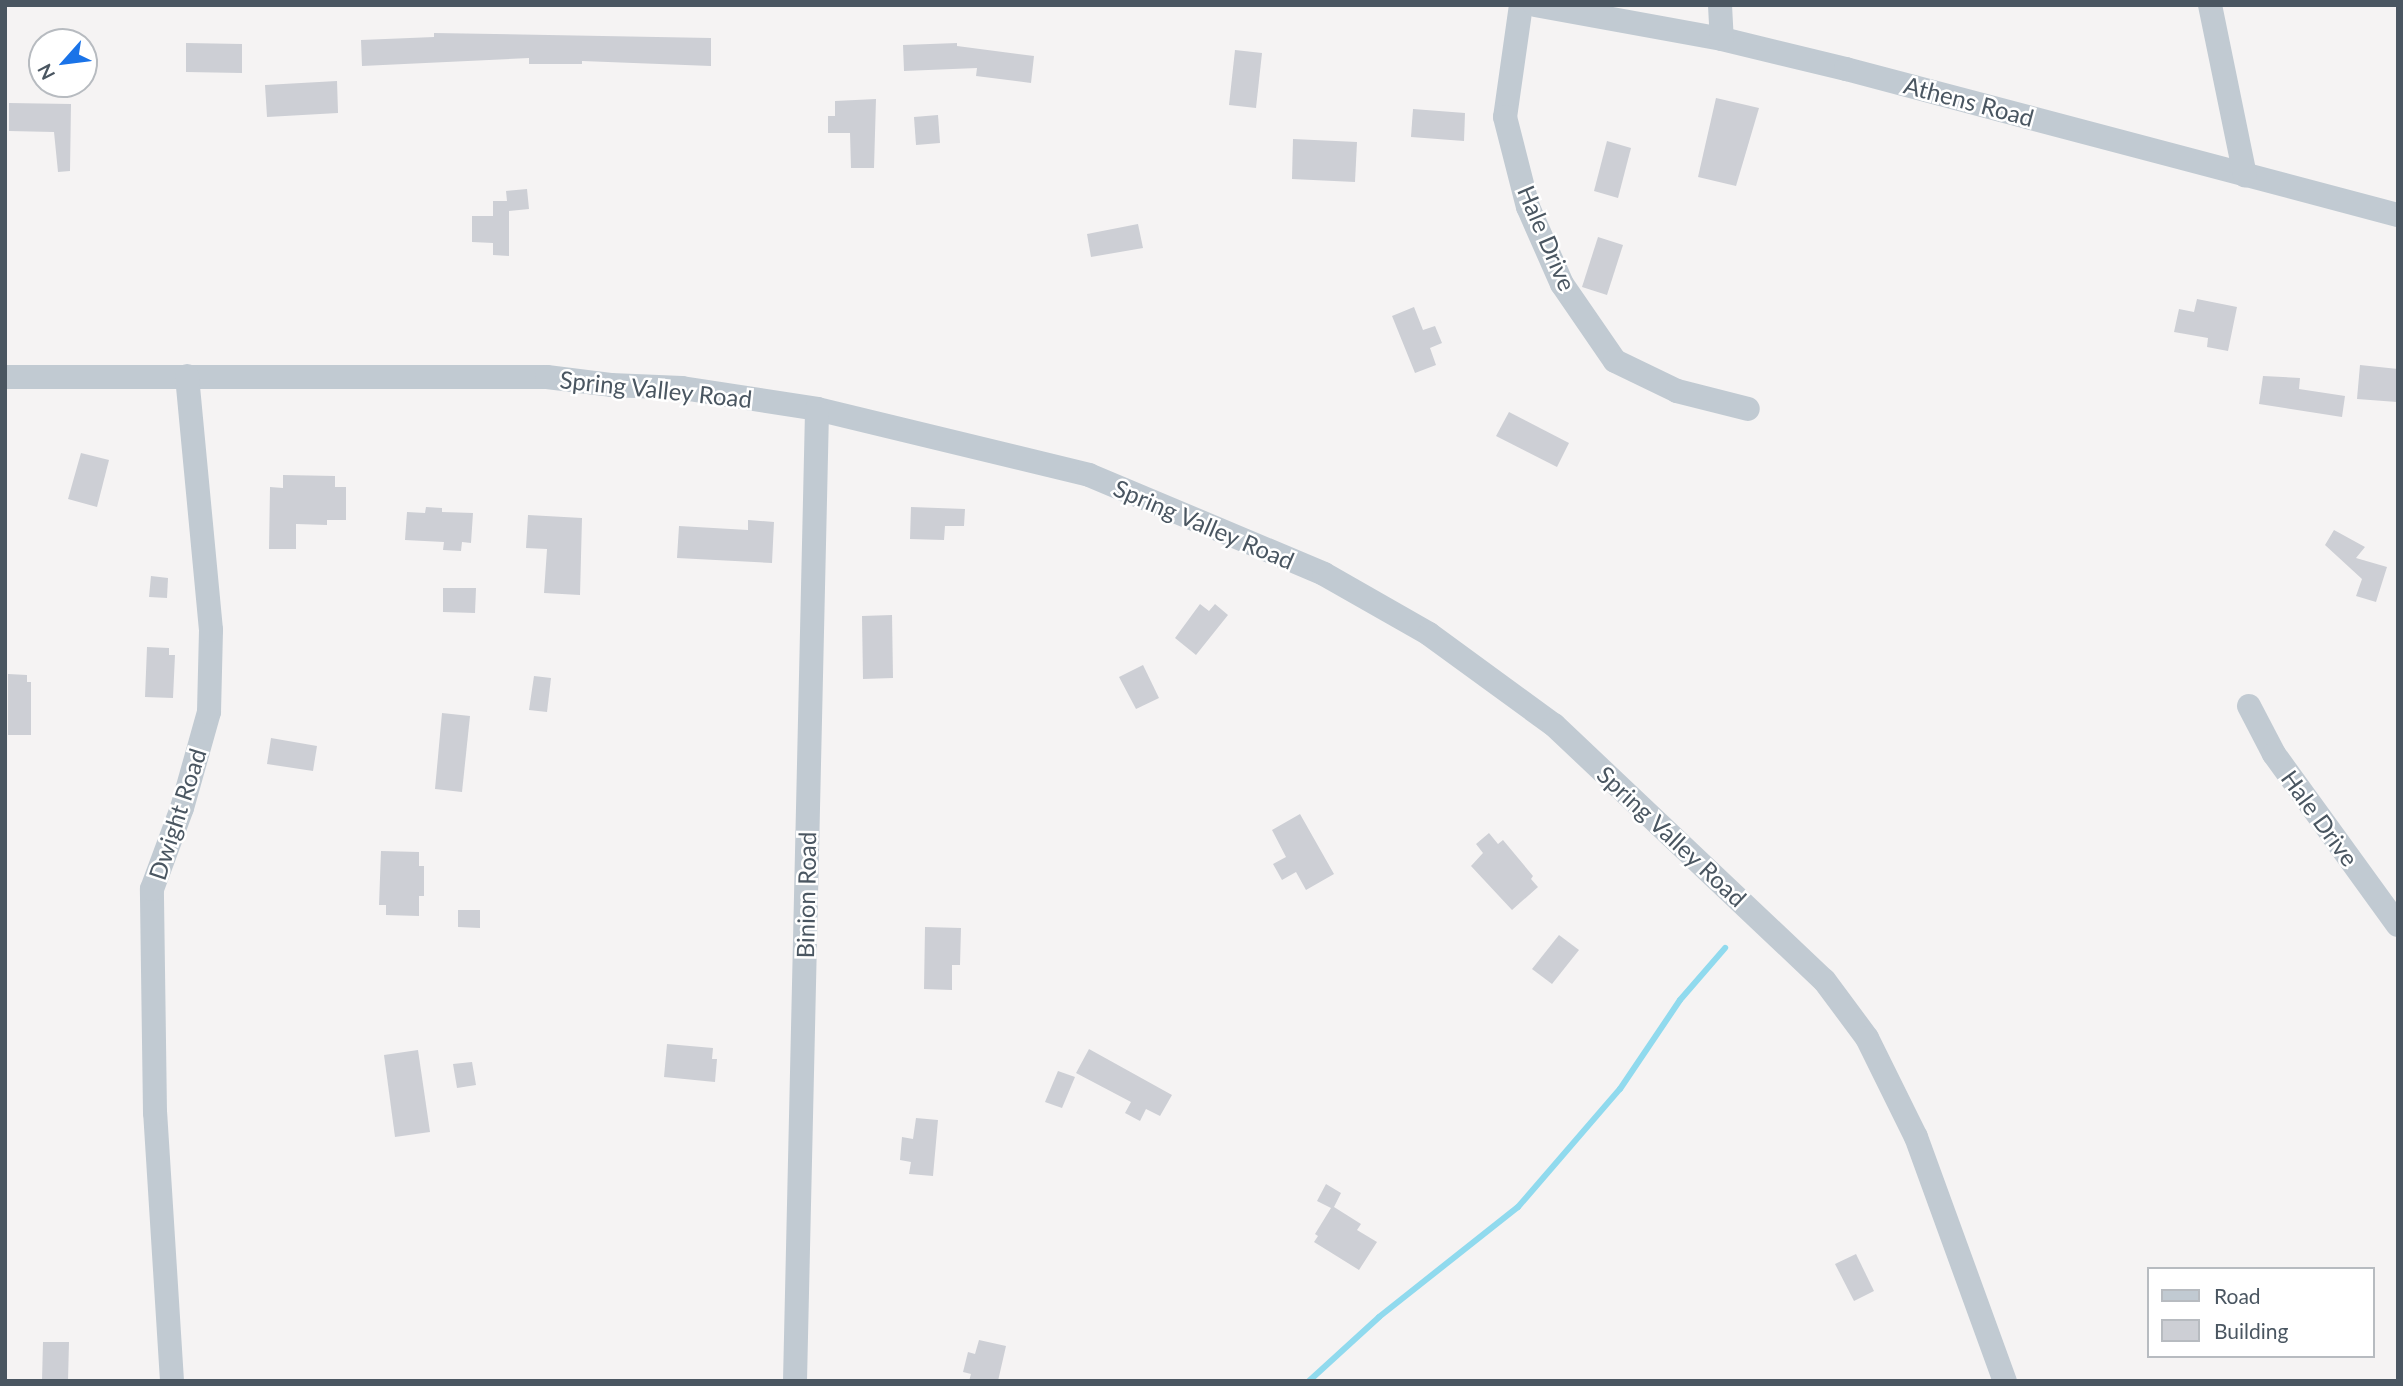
<!DOCTYPE html>
<style>
body{margin:0}
#map{position:relative;width:2403px;height:1386px;overflow:hidden;background:#f5f3f3;font-family:Lato,sans-serif}
div>[style]{position:absolute}
[style*='--x']{left:calc(var(--x)*1px);top:calc(var(--y)*1px);width:calc(var(--w)*1px);rotate:calc(var(--a)*1deg)}
.stream>*{height:6px;margin:-3px;padding:0 3px;transform-origin:3px;border-radius:3px;background:#90daee}
.building>*{inset:0;background:#cdcfd5}
.minor>*{height:24px;margin:-12px;padding:0 12px;transform-origin:12px;border-radius:12px;background:#c1cad2}
span{translate:-50% -50%;white-space:nowrap;text-align:center;line-height:1.15;-webkit-text-stroke:5px #fff;paint-order:stroke}
.street-label{font-size:24px;color:#4a5661}
.frame{position:absolute;inset:0;border:7px solid #4a5661;pointer-events:none}
.legend{position:absolute;left:2147px;top:1267px;width:228px;height:91px;box-sizing:border-box;background:#fff;border:2px solid #b7bbc0;margin:0;padding:9px 12px;list-style:none;font-size:21px;color:#4a5661}
.legend li{display:flex;align-items:center;gap:14px;height:35px}
.legend b{width:35px;border:2px solid #b7bbc0}
.north{position:absolute;left:28px;top:28px;width:70px;height:70px;box-sizing:border-box;background:#fff;border:2px solid #b7bbc0;border-radius:50%;rotate:242deg;font-size:19px;font-weight:700;line-height:28px;text-align:center;color:#4a5661}
.north::after{content:'';display:block;margin:auto;width:24px;height:32px;background:#1a73e8;clip-path:polygon(50% 0,100% 100%,50% 72%,0 100%)}
</style>
<div id="map">
<div class="stream">
<div style="--x:1309;--y:1381;--w:95;--a:-42.4"></div>
<div style="--x:1379;--y:1317;--w:177;--a:-38.4"></div>
<div style="--x:1518;--y:1207;--w:156;--a:-49.2"></div>
<div style="--x:1620;--y:1089;--w:107;--a:-56"></div>
<div style="--x:1680;--y:1000;--w:69;--a:-49.1"></div>
</div>
<div class="building">
<div style="clip-path:polygon(434px 33px,711px 38px,711px 66px,582px 61px,582px 64px,529px 64px,529px 58px,362px 66px,361px 40px,434px 37px)"></div>
<div style="clip-path:polygon(186px 43px,242px 44px,242px 73px,186px 72px)"></div>
<div style="clip-path:polygon(957px 43px,957px 46px,1034px 56px,1031px 83px,976px 76px,977px 68px,904px 71px,903px 45px)"></div>
<div style="clip-path:polygon(1235px 50px,1262px 53px,1256px 108px,1229px 105px)"></div>
<div style="clip-path:polygon(337px 81px,338px 113px,267px 117px,265px 85px)"></div>
<div style="clip-path:polygon(1716px 98px,1759px 108px,1736px 186px,1698px 177px)"></div>
<div style="clip-path:polygon(876px 99px,874px 168px,851px 168px,850px 133px,828px 133px,828px 116px,835px 116px,835px 101px)"></div>
<div style="clip-path:polygon(9px 103px,71px 104px,70px 171px,58px 172px,54px 132px,9px 131px)"></div>
<div style="clip-path:polygon(1413px 109px,1465px 113px,1464px 141px,1411px 137px)"></div>
<div style="clip-path:polygon(938px 115px,940px 143px,916px 145px,914px 117px)"></div>
<div style="clip-path:polygon(1293px 139px,1357px 142px,1355px 182px,1292px 179px)"></div>
<div style="clip-path:polygon(1607px 141px,1631px 148px,1618px 198px,1594px 191px)"></div>
<div style="clip-path:polygon(527px 189px,529px 209px,509px 211px,509px 256px,493px 255px,493px 243px,472px 242px,472px 216px,493px 216px,493px 201px,507px 201px,506px 191px)"></div>
<div style="clip-path:polygon(1138px 224px,1143px 248px,1091px 257px,1087px 234px)"></div>
<div style="clip-path:polygon(1598px 237px,1623px 245px,1607px 295px,1582px 287px)"></div>
<div style="clip-path:polygon(2197px 299px,2237px 307px,2228px 351px,2207px 347px,2208px 338px,2174px 332px,2179px 309px,2194px 312px)"></div>
<div style="clip-path:polygon(1414px 307px,1423px 330px,1435px 326px,1442px 343px,1430px 348px,1436px 365px,1415px 373px,1392px 316px)"></div>
<div style="clip-path:polygon(2360px 365px,2398px 369px,2397px 402px,2357px 399px)"></div>
<div style="clip-path:polygon(2263px 376px,2300px 378px,2299px 389px,2345px 396px,2342px 417px,2259px 404px)"></div>
<div style="clip-path:polygon(1509px 412px,1569px 443px,1557px 467px,1496px 436px)"></div>
<div style="clip-path:polygon(81px 453px,109px 460px,97px 507px,68px 499px)"></div>
<div style="clip-path:polygon(283px 475px,335px 476px,335px 487px,346px 487px,346px 520px,327px 520px,327px 525px,296px 524px,296px 549px,269px 549px,270px 487px,283px 488px)"></div>
<div style="clip-path:polygon(426px 507px,442px 508px,442px 512px,473px 513px,471px 543px,462px 542px,461px 551px,443px 550px,444px 542px,405px 540px,407px 512px,425px 513px)"></div>
<div style="clip-path:polygon(911px 507px,965px 509px,964px 526px,945px 526px,944px 540px,910px 539px)"></div>
<div style="clip-path:polygon(528px 515px,582px 518px,580px 595px,544px 593px,547px 549px,526px 548px)"></div>
<div style="clip-path:polygon(748px 520px,774px 522px,772px 563px,677px 558px,679px 526px,748px 530px)"></div>
<div style="clip-path:polygon(2334px 530px,2365px 547px,2356px 558px,2387px 567px,2376px 602px,2356px 596px,2362px 579px,2325px 545px)"></div>
<div style="clip-path:polygon(151px 576px,168px 578px,167px 598px,149px 597px)"></div>
<div style="clip-path:polygon(443px 588px,476px 588px,475px 613px,443px 612px)"></div>
<div style="clip-path:polygon(1200px 604px,1209px 611px,1215px 604px,1228px 615px,1196px 655px,1175px 638px)"></div>
<div style="clip-path:polygon(892px 615px,893px 678px,863px 679px,862px 616px)"></div>
<div style="clip-path:polygon(147px 647px,169px 648px,169px 655px,175px 655px,173px 698px,145px 697px)"></div>
<div style="clip-path:polygon(1143px 665px,1159px 698px,1136px 709px,1119px 677px)"></div>
<div style="clip-path:polygon(8px 674px,27px 675px,27px 682px,31px 682px,31px 735px,8px 735px)"></div>
<div style="clip-path:polygon(534px 676px,551px 678px,547px 712px,529px 710px)"></div>
<div style="clip-path:polygon(442px 713px,470px 716px,462px 792px,435px 789px)"></div>
<div style="clip-path:polygon(271px 738px,317px 746px,313px 771px,267px 764px)"></div>
<div style="clip-path:polygon(1300px 814px,1334px 874px,1306px 890px,1296px 872px,1282px 880px,1273px 864px,1286px 857px,1272px 830px)"></div>
<div style="clip-path:polygon(1489px 833px,1498px 844px,1503px 840px,1533px 876px,1531px 879px,1538px 887px,1512px 910px,1471px 866px,1483px 853px,1476px 844px)"></div>
<div style="clip-path:polygon(381px 851px,419px 852px,419px 866px,424px 866px,424px 896px,419px 896px,419px 916px,386px 915px,386px 905px,379px 905px)"></div>
<div style="clip-path:polygon(458px 910px,480px 910px,480px 928px,458px 927px)"></div>
<div style="clip-path:polygon(925px 927px,961px 928px,960px 965px,952px 965px,952px 990px,924px 989px)"></div>
<div style="clip-path:polygon(1559px 935px,1579px 950px,1552px 984px,1532px 969px)"></div>
<div style="clip-path:polygon(667px 1044px,713px 1048px,712px 1059px,717px 1059px,715px 1082px,664px 1077px)"></div>
<div style="clip-path:polygon(1089px 1049px,1172px 1095px,1160px 1116px,1146px 1109px,1140px 1121px,1125px 1113px,1131px 1102px,1076px 1073px)"></div>
<div style="clip-path:polygon(418px 1050px,430px 1132px,395px 1137px,384px 1055px)"></div>
<div style="clip-path:polygon(472px 1062px,476px 1085px,457px 1088px,453px 1064px)"></div>
<div style="clip-path:polygon(1058px 1071px,1075px 1077px,1062px 1108px,1045px 1102px)"></div>
<div style="clip-path:polygon(916px 1118px,938px 1120px,933px 1176px,909px 1174px,911px 1162px,900px 1160px,902px 1137px,913px 1139px)"></div>
<div style="clip-path:polygon(1326px 1184px,1341px 1193px,1334px 1207px,1361px 1224px,1357px 1230px,1377px 1242px,1359px 1270px,1314px 1242px,1318px 1236px,1315px 1234px,1331px 1208px,1317px 1201px)"></div>
<div style="clip-path:polygon(1856px 1254px,1874px 1291px,1854px 1301px,1835px 1264px)"></div>
<div style="clip-path:polygon(979px 1340px,1006px 1346px,998px 1381px,969px 1381px,971px 1374px,963px 1372px,968px 1352px,975px 1354px)"></div>
<div style="clip-path:polygon(43px 1342px,69px 1342px,68px 1381px,42px 1381px)"></div>
</div>
<div class="minor">
<div style="--x:1521;--y:5;--w:113;--a:98.1"></div>
<div style="--x:1505;--y:117;--w:93;--a:75.7"></div>
<div style="--x:1528;--y:207;--w:84;--a:66.2"></div>
<div style="--x:1562;--y:284;--w:93;--a:55.5"></div>
<div style="--x:1615;--y:361;--w:69;--a:25.8"></div>
<div style="--x:1677;--y:391;--w:73;--a:14.2"></div>
<div style="--x:1535;--y:5;--w:190;--a:10.3"></div>
<div style="--x:1722;--y:39;--w:128;--a:13.6"></div>
<div style="--x:1846;--y:69;--w:571;--a:14.82"></div>
<div style="--x:1720;--y:5;--w:34;--a:87"></div>
<div style="--x:2210;--y:5;--w:174;--a:78.4"></div>
<div style="--x:5;--y:377;--w:542;--a:0"></div>
<div style="--x:547;--y:377;--w:64;--a:7.1"></div>
<div style="--x:611;--y:385;--w:71;--a:2.4"></div>
<div style="--x:682;--y:388;--w:137;--a:8.8"></div>
<div style="--x:817;--y:409;--w:280;--a:13.6"></div>
<div style="--x:1089;--y:475;--w:255;--a:22.8"></div>
<div style="--x:1324;--y:574;--w:121;--a:29.7"></div>
<div style="--x:1429;--y:634;--w:155;--a:36.1"></div>
<div style="--x:1554;--y:725;--w:371;--a:43.4"></div>
<div style="--x:1824;--y:980;--w:72;--a:53.4"></div>
<div style="--x:1867;--y:1038;--w:110;--a:63.7"></div>
<div style="--x:1916;--y:1137;--w:260;--a:70"></div>
<div style="--x:2249;--y:706;--w:54;--a:62.5"></div>
<div style="--x:2274;--y:754;--w:211;--a:54.1"></div>
<div style="--x:172;--y:1381;--w:269;--a:-93.6"></div>
<div style="--x:155;--y:1113;--w:224;--a:-90.8"></div>
<div style="--x:152;--y:889;--w:86;--a:-69.7"></div>
<div style="--x:182;--y:808;--w:100;--a:-74.3"></div>
<div style="--x:209;--y:712;--w:82;--a:-88.6"></div>
<div style="--x:211;--y:630;--w:255;--a:-95.4"></div>
<div style="--x:795;--y:1381;--w:972;--a:-88.7"></div>
</div>
<div class="street-label">
<span style="left:1969px;top:101px;rotate:15deg">Athens Road</span>
<span style="left:1547px;top:238px;rotate:67deg">Hale Drive</span>
<span style="left:656px;top:389px;rotate:6deg">Spring Valley Road</span>
<span style="left:1204px;top:524px;rotate:23deg">Spring Valley Road</span>
<span style="left:177px;top:814px;rotate:-72deg">Dwight Road</span>
<span style="left:2320px;top:818px;rotate:54deg">Hale Drive</span>
<span style="left:1672px;top:836px;rotate:43deg">Spring Valley Road</span>
<span style="left:806px;top:895px;rotate:-89deg">Binion Road</span>
</div>
<div class="frame"></div>
<ul class="legend">
<li><b style="height:9px;background:#c1cad2"></b>Road</li>
<li><b style="height:19px;background:#cdcfd5"></b>Building</li>
</ul>
<div class="north">N</div>
</div>
